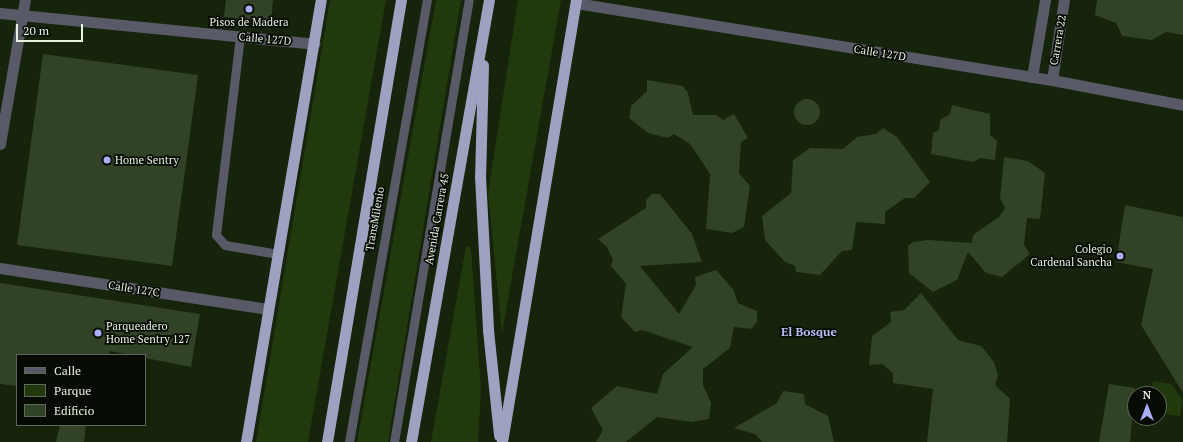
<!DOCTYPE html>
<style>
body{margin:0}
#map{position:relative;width:1183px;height:442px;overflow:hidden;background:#15240a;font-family:"PT Serif",serif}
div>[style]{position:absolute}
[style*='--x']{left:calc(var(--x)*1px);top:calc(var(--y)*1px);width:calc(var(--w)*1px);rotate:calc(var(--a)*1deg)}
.green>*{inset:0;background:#22390e}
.building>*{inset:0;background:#324226}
.round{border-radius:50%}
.service>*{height:9px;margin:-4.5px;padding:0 4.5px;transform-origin:4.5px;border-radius:4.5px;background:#595a68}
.minor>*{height:11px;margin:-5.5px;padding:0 5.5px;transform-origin:5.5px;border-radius:5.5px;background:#595a68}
.trunk>*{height:11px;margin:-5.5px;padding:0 5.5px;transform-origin:5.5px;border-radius:5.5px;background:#9ea1c0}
.dots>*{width:11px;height:11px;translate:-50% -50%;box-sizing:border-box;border:2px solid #060b03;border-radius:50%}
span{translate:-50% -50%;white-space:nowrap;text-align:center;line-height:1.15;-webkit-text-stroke:3.5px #060b03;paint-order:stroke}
.poi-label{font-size:11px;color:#e7f1e0}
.left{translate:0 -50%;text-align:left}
.right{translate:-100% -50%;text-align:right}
.street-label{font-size:11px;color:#e7f1e0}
.neighbourhood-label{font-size:12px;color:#b8bdf6;font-weight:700}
.legend{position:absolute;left:16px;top:354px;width:130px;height:72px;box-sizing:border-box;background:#060b03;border:1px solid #60675b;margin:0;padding:5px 7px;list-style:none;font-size:12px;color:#e7f1e0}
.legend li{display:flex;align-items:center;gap:8px;height:20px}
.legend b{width:20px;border:1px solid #60675b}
.north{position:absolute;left:1127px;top:386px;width:40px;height:40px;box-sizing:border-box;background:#060b03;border:1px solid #60675b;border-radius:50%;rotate:0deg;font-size:11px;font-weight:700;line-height:16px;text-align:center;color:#e7f1e0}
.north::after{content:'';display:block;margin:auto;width:14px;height:18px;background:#aaaffb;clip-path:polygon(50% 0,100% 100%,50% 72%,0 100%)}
.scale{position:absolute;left:16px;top:24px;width:67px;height:18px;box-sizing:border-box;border:2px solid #e7f1e0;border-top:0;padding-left:5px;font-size:12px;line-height:14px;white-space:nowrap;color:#e7f1e0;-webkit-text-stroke:3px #060b03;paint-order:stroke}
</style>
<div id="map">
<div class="green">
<div style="clip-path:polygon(330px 0,386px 0,308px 442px,256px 442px)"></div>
<div style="clip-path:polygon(436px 0,461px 0,388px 442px,357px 442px)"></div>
<div style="clip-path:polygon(518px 0,561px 0,502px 333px,488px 193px)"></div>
<div style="clip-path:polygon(466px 246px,471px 248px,476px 319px,481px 391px,478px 442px,431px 442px)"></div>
<div style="clip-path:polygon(1153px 381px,1172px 384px,1183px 401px,1180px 416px,1159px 413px,1159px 394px,1151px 394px)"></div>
</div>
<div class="building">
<div style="clip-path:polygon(226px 0,273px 0,271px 22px,224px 17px)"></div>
<div style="clip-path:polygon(1097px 0,1183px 0,1183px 35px,1166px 32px,1152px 40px,1122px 36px,1116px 23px,1095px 15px)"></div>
<div style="clip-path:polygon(43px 54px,198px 75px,172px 266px,17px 245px)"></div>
<div style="clip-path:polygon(647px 80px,683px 86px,688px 93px,693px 115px,717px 115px,723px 120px,734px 114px,748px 138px,741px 142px,739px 173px,750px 186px,744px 227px,732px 233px,706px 229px,710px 174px,690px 144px,674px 134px,668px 138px,648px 133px,629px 118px,631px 106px,647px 91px)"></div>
<div class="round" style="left:794px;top:99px;width:26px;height:26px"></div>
<div style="clip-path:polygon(952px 105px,990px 114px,990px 135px,997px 141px,995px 160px,980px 158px,974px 162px,931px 154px,933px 133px,939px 130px,940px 120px,950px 114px)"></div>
<div style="clip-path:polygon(883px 128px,897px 137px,930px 182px,914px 198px,905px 198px,885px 212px,885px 224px,856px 222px,852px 250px,842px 251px,820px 275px,796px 272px,795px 266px,785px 262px,765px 240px,762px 216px,791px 193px,793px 160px,810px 148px,843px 149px,857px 137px,876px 134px)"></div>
<div style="clip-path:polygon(1004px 157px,1028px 161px,1045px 173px,1040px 219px,1027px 218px,1024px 245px,1030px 254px,1002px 277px,986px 273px,968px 252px,957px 280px,933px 292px,909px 273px,908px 246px,913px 242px,928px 240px,972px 243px,973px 235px,999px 217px,1005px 208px,1000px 198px)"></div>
<div style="clip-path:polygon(652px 194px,660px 194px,692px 234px,702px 262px,640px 266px,679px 314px,696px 285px,695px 277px,716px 270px,733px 289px,738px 303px,757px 311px,757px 322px,751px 329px,734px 327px,730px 348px,703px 369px,703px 385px,711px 403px,709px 419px,692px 422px,657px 417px,626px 442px,596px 442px,603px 430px,591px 408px,617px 386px,657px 394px,663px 374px,693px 347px,642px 330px,635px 332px,621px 317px,626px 284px,611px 266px,613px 260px,607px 247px,598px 239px,646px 208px,646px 200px)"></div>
<div style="clip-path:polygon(1125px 205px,1183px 217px,1183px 393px,1141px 325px,1153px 269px,1116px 262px)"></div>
<div style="clip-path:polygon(0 283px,200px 314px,191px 367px,110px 351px,109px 355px,17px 355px,17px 386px,0 384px)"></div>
<div style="clip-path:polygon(921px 293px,958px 340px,981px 346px,994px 362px,998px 375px,995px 385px,1010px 399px,1007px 442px,927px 442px,933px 389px,893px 383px,893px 373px,882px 364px,869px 365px,872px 336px,891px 322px,890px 312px,904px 310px)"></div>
<div style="clip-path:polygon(1109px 384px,1135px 388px,1130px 442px,1099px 442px)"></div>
<div style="clip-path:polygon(783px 391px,804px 394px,805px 404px,828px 416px,834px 442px,762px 442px,755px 434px,734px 428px,777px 403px)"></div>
<div style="clip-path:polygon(60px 425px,86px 425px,84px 442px,56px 442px)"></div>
</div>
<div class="service">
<div style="--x:240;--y:36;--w:200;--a:96.9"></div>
<div style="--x:216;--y:235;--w:13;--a:48"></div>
<div style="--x:225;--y:245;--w:54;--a:9.6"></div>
<div style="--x:349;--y:442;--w:449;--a:-80"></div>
<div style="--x:394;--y:442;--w:448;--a:-80.4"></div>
</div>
<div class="minor">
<div style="--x:576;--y:3;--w:482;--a:9.2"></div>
<div style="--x:1052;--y:80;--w:133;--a:10.8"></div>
<div style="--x:0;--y:13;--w:316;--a:5.6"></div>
<div style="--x:1032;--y:77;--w:78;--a:-80.4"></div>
<div style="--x:1052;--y:80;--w:81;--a:-81.5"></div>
<div style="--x:0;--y:144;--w:146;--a:-80.2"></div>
<div style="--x:0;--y:268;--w:271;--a:8.7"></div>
</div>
<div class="trunk">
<div style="--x:483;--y:65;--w:111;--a:91.5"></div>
<div style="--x:480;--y:176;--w:154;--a:87"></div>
<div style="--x:488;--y:330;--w:106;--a:84"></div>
<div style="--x:246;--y:442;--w:448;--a:-80.4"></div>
<div style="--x:327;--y:442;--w:448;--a:-80.5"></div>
<div style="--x:411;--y:442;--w:449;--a:-80"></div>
<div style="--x:502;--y:442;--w:448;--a:-80.5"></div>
</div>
<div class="dots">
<div style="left:249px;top:9px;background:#aaaffb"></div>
<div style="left:107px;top:160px;background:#aaaffb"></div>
<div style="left:1120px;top:256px;background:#aaaffb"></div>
<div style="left:98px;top:333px;background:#aaaffb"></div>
</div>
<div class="poi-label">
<span style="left:249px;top:22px">Pisos de Madera</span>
<span class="left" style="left:115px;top:160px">Home Sentry</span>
<span class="right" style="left:1112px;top:256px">Colegio<br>Cardenal Sancha</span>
<span class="left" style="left:106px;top:333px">Parqueadero<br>Home Sentry 127</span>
</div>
<div class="street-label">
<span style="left:265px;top:39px;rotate:5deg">Calle 127D</span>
<span style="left:1058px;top:40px;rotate:-80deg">Carrera 22</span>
<span style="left:880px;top:53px;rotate:9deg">Calle 127D</span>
<span style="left:375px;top:219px;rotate:-80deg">TransMilenio</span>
<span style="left:437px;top:219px;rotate:-80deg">Avenida Carrera 45</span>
<span style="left:134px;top:289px;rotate:9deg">Calle 127C</span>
</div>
<div class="neighbourhood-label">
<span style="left:809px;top:332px">El Bosque</span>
</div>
<ul class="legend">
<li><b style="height:5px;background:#595a68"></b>Calle</li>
<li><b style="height:11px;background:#22390e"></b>Parque</li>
<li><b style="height:11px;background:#324226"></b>Edificio</li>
</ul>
<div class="north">N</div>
<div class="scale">20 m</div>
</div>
